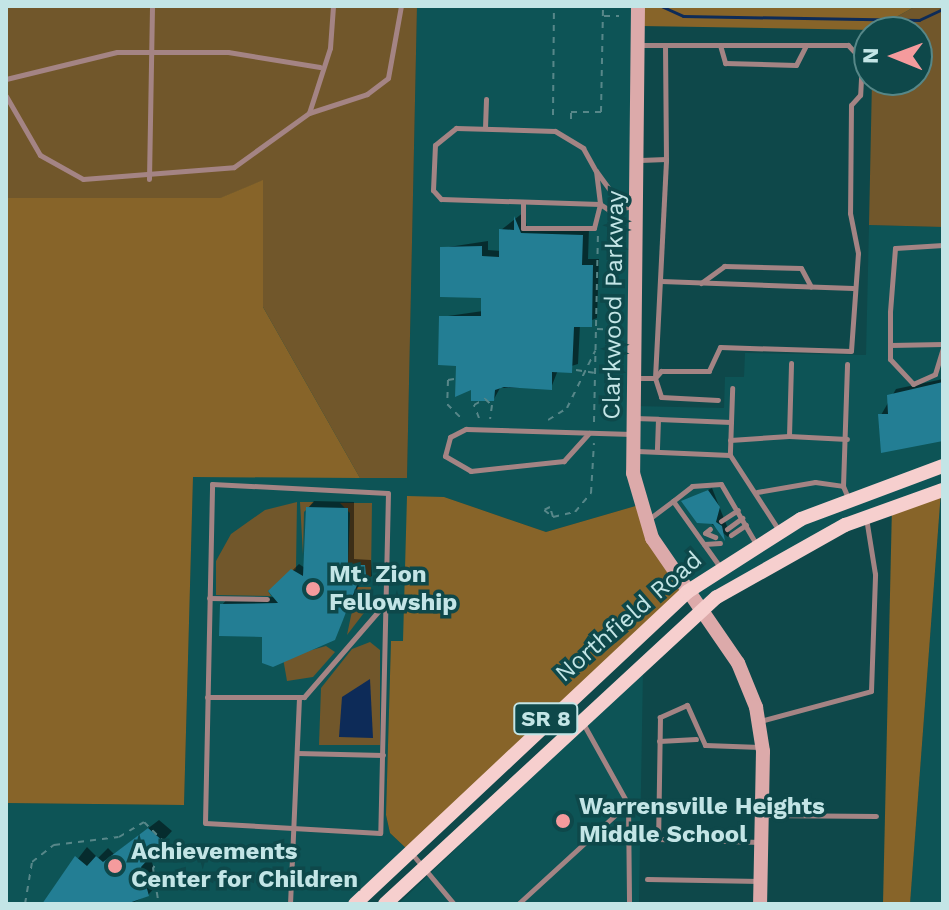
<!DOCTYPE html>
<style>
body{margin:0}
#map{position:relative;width:949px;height:910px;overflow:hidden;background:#0e484a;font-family:"Work Sans",sans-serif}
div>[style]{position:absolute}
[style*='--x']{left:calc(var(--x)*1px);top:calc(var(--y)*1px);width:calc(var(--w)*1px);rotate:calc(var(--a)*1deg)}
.built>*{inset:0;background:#0d5456}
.green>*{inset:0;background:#71572b}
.forest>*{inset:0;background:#876429}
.water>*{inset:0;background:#0d2b58}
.shadow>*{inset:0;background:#0007}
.stream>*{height:3px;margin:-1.5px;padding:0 1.5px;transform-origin:1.5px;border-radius:1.5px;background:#0d2b58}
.building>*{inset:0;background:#237e94}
.path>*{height:2px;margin-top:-1px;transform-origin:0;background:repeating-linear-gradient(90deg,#578789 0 6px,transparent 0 12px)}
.lane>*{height:5px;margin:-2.5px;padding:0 2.5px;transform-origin:2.5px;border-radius:2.5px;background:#a48484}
.secondary>*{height:14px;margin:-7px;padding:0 7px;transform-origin:7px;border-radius:7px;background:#dcaaaa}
.primary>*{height:14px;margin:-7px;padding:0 7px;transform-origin:7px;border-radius:7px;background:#f6cfce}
.dots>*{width:22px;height:22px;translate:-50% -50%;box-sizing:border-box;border:4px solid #0e484a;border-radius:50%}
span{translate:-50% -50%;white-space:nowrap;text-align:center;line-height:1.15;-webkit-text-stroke:7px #0e484a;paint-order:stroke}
.shield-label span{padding:2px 6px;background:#0e484a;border:2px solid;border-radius:6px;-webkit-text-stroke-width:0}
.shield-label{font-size:22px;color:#c3e5e6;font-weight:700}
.street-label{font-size:24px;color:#c3e5e6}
.poi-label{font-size:24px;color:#c3e5e6;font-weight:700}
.left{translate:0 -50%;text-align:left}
.frame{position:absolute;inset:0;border:8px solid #c3e5e6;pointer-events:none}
.north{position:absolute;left:853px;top:16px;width:80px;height:80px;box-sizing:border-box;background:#0e484a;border:2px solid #568788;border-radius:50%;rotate:271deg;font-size:22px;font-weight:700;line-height:32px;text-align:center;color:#c3e5e6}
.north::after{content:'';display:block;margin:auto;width:28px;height:36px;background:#f59b9d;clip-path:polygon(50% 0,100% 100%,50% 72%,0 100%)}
</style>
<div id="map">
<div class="built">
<div style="clip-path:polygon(417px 6px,638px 6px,634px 406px,724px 408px,725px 377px,744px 377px,745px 353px,866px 355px,869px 225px,943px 227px,943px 904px,910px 904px,941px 492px,892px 506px,699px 611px,639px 505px,546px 532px,444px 497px,403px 641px,391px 642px,386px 815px,390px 833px,409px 851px,355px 904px,6px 904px,6px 803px,184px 805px,193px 477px,407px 477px)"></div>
<div style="clip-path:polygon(643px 670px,639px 904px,398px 904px,413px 890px)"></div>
</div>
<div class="green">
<div style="clip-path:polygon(6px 6px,417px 6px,407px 478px,360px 478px,263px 307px,262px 181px,221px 198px,6px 198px)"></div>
<div style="clip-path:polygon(916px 6px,943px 6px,943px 227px,869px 225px,872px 80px,917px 80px,917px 32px,873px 30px)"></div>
<div style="clip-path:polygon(297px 502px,296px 569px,268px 591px,271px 596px,216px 595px,216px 561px,231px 534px,265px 510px)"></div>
<div style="clip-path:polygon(300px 502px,314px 502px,304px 512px,303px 555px)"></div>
<div style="clip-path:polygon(340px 503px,372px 503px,371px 577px,348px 565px,350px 513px)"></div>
<div style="clip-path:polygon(357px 587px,371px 587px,370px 605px,347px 635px)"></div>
<div style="clip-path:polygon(370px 642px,380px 650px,380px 745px,319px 745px,321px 688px,352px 649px)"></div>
<div style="clip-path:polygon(326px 646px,335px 652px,313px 677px,287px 681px,283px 658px)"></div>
</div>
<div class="forest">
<div style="clip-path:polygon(642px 6px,916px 6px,873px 30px,641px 26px)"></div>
<div style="clip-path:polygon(263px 180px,263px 307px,360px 478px,193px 477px,184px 805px,6px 803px,6px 198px,220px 198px)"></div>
<div style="clip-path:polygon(941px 491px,910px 904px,883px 904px,892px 506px)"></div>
<div style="clip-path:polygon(407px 496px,444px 497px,546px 532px,639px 505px,687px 592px,409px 851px,390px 833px,386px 815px,391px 641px,403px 641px)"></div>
</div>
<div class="water">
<div style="clip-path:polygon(370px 679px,373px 738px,339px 737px,342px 697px)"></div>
</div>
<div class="shadow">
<div style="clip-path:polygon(524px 212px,527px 227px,589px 229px,588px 259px,599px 259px,597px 318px,580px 325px,578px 364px,558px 370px,551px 388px,500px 388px,494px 399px,473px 387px,458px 364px,441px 317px,483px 311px,483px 296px,442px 248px,488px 241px,488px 250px,501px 251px,501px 230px)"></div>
<div style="clip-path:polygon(943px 379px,943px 439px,881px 415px,896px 389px)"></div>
<div style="clip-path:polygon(712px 488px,730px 534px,728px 537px,684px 502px)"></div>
<div style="clip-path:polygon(314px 501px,354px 502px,354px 559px,371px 560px,372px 576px,360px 583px,334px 638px,264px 635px,222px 605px,228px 598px,276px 597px,271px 591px,299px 564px,305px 568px,308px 508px)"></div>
<div style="clip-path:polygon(159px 820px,172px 831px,150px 855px,158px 884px,148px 895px,130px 904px,43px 904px,87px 847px,98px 858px,108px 848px,114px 854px)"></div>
</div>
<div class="stream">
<div style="--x:661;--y:6;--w:24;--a:24"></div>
<div style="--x:683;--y:16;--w:236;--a:1"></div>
<div style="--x:919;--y:20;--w:26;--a:-25"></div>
</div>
<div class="building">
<div style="clip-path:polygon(514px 216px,521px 233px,583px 235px,582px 265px,593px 265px,592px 327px,574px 327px,572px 373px,552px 372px,552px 390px,504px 387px,495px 390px,494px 401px,471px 401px,471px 390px,455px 397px,456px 366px,438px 365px,439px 316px,481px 316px,481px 298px,440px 297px,440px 247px,482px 246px,482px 256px,499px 257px,499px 229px,514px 230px)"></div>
<div style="clip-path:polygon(943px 382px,943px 441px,881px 453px,878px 414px,888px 414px,887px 395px)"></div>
<div style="clip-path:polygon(708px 490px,720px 507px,716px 522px,722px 526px,725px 541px,713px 524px,697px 523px,681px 501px)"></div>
<div style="clip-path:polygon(306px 507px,348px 508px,348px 565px,365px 565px,367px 585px,357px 585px,335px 640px,273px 667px,262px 663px,262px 637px,219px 636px,220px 604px,278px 603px,268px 591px,291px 569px,303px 576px)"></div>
<div style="clip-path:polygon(148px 828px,164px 842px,141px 867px,149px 896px,126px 904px,42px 904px,75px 856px,87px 866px,96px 856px,103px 862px)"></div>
</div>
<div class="path">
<div style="--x:604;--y:16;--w:15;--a:0"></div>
<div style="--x:553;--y:115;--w:109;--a:-89.5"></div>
<div style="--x:571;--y:119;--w:7;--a:-90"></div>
<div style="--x:571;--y:112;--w:30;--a:0"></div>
<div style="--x:601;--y:112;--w:106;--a:-88.9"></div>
<div style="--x:597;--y:329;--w:26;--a:2"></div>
<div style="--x:576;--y:370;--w:18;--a:9"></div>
<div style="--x:454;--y:379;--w:6;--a:171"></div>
<div style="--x:448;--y:380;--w:24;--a:92"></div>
<div style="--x:447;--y:404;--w:20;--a:45"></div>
<div style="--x:479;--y:418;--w:14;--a:-111"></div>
<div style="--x:474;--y:405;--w:13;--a:-29"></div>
<div style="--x:485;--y:399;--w:9;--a:41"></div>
<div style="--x:492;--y:405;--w:14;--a:98"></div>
<div style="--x:548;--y:420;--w:22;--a:-32"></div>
<div style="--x:567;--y:408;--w:64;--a:-63.8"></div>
<div style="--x:594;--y:422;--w:187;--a:-88.8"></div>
<div style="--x:553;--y:517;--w:10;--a:-107"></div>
<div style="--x:550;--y:507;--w:7;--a:153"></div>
<div style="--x:544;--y:510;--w:11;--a:38"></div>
<div style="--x:553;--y:517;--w:23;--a:-13"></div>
<div style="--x:575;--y:512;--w:25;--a:-50"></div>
<div style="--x:591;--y:493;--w:50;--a:-86.6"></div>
<div style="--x:25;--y:904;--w:43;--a:-80.5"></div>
<div style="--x:32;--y:862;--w:28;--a:-38"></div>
<div style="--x:54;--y:845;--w:65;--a:-7"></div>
<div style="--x:119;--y:837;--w:29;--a:-31"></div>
<div style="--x:144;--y:822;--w:34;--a:45"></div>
<div style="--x:168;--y:846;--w:27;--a:124"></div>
<div style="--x:153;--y:868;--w:36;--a:81"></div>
</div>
<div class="lane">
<div style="--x:639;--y:45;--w:209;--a:0"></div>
<div style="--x:848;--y:45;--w:21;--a:47"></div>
<div style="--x:862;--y:60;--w:35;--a:93"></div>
<div style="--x:860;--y:95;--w:13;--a:132"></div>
<div style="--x:851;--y:105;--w:108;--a:90.5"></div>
<div style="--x:850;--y:213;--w:41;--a:78.7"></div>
<div style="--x:858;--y:253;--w:98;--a:94.1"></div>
<div style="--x:851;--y:351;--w:131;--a:-178.3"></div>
<div style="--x:720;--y:347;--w:26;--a:115"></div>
<div style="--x:709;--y:371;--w:48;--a:180"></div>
<div style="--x:661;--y:371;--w:9;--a:131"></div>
<div style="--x:655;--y:378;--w:20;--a:72"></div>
<div style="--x:661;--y:397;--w:57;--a:3"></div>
<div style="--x:665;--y:45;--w:114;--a:89.5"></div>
<div style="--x:720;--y:45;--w:19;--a:74"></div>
<div style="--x:725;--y:63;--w:71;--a:1.6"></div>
<div style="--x:796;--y:65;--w:22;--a:-63"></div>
<div style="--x:6;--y:79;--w:114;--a:-13.7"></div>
<div style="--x:117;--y:52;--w:111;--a:0"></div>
<div style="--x:228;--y:52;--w:93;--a:9.3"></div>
<div style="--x:6;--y:96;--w:68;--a:60"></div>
<div style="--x:40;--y:155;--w:49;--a:29.2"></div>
<div style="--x:83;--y:179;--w:151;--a:-4.5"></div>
<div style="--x:234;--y:167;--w:92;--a:-35.8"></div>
<div style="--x:309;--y:113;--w:68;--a:-72.1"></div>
<div style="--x:330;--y:48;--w:42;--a:-85.9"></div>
<div style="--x:309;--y:113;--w:61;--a:-18.1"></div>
<div style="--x:367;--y:94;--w:26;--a:-37"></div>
<div style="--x:388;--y:78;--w:73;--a:-79.8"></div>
<div style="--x:485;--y:128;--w:29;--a:-88"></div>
<div style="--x:149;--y:179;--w:173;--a:-89"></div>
<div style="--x:523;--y:203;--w:25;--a:90"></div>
<div style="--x:523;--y:228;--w:71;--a:0"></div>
<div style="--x:594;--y:228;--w:25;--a:-76"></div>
<div style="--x:600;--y:204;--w:159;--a:-178.2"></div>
<div style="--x:441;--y:199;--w:12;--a:-132"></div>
<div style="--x:433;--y:190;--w:45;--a:-87.5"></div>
<div style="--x:435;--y:145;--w:27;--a:-39"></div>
<div style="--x:456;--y:128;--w:99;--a:1.7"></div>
<div style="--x:555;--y:131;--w:33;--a:31"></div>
<div style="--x:583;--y:148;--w:26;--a:61"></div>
<div style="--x:620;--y:204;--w:41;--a:-126"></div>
<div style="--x:596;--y:171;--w:33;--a:83"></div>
<div style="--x:600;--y:204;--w:11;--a:34"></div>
<div style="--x:609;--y:210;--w:26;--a:-9"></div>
<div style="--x:943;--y:245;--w:48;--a:176.4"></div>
<div style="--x:895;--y:248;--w:64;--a:94.5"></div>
<div style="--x:890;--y:312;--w:33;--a:90"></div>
<div style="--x:890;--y:345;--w:53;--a:-1.1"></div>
<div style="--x:661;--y:281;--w:192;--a:2.1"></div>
<div style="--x:701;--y:283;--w:29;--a:-36"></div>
<div style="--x:724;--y:266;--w:77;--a:1.5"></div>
<div style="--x:801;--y:268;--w:21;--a:62"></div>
<div style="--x:890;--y:345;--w:14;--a:90"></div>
<div style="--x:890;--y:359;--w:34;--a:47"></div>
<div style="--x:913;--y:384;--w:24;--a:-24"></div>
<div style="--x:935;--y:374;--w:27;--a:-73"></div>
<div style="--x:638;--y:378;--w:17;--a:0"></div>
<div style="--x:655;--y:378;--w:219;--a:-87.1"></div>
<div style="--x:666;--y:159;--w:26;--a:178"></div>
<div style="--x:634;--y:418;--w:24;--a:2"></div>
<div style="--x:658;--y:419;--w:32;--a:92"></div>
<div style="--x:658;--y:419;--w:73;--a:2.4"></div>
<div style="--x:731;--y:422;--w:33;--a:92"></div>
<div style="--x:731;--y:422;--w:34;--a:-88"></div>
<div style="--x:589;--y:433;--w:38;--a:132"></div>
<div style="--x:564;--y:461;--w:94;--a:173.9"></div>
<div style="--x:471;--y:471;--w:30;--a:-150"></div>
<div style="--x:445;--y:456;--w:20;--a:-75"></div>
<div style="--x:450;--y:437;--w:18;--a:-27"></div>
<div style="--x:466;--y:429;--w:166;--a:1.7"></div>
<div style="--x:789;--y:436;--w:58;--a:3"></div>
<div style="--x:730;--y:440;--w:59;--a:-3.9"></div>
<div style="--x:789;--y:436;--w:73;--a:-88.4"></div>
<div style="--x:637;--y:451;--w:93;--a:2.5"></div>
<div style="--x:730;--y:455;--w:88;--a:57"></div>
<div style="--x:212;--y:484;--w:176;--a:2.9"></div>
<div style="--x:388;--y:493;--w:340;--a:91.3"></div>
<div style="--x:380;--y:833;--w:175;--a:-176.7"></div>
<div style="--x:205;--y:823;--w:339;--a:-88.8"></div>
<div style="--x:843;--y:486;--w:122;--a:-88.1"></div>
<div style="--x:757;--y:492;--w:59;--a:-9.8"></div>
<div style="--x:815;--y:482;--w:28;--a:8"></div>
<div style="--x:843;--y:486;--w:13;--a:67"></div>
<div style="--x:673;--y:501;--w:24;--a:-38"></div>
<div style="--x:692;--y:486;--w:29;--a:-4"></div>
<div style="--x:721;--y:484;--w:69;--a:59.7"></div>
<div style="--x:649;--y:519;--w:30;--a:-37"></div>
<div style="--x:673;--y:501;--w:81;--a:54.5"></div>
<div style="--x:721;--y:521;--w:20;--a:-33"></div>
<div style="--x:710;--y:529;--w:6;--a:141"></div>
<div style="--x:705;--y:533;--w:11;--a:22"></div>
<div style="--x:727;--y:529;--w:19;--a:-36"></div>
<div style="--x:731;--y:535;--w:18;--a:-34"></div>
<div style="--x:704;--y:544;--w:16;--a:-4"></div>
<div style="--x:209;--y:598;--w:58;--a:1"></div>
<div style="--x:207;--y:697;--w:97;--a:0"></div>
<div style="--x:304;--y:697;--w:128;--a:-49.1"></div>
<div style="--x:760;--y:721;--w:115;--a:-15.1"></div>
<div style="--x:871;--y:691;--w:117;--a:-88"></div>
<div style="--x:875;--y:574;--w:57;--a:-99.1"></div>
<div style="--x:584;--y:725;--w:90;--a:60.9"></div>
<div style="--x:628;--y:804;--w:100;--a:89.4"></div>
<div style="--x:659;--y:741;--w:37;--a:-3"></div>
<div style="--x:760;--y:747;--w:55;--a:-177.9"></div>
<div style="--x:705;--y:745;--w:44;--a:-114.2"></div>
<div style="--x:687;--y:705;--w:30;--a:156"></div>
<div style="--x:660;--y:717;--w:122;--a:90.9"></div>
<div style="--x:658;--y:839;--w:102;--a:1.7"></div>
<div style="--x:297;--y:753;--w:86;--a:1.3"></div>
<div style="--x:763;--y:815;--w:113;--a:0.5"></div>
<div style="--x:413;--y:855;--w:64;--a:50.1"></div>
<div style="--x:647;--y:879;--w:113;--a:1"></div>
<div style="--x:290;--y:904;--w:206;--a:-87.5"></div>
<div style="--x:518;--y:904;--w:148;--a:-42.5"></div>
</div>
<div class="secondary">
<div style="--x:638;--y:6;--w:467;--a:90.6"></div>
<div style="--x:633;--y:473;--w:68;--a:73.7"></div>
<div style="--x:652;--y:538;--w:152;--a:55.5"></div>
<div style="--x:738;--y:663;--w:48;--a:67.8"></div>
<div style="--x:756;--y:707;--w:45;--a:81"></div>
<div style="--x:763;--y:751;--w:153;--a:91.1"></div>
</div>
<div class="primary">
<div style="--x:355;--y:904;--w:456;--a:-43.2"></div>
<div style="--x:687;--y:592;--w:135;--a:-32.6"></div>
<div style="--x:801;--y:519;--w:152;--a:-20.5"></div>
<div style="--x:385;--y:904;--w:452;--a:-42.8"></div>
<div style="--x:717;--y:597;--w:147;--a:-29.4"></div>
<div style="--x:845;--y:525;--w:104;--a:-19.7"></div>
</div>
<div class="dots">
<div style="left:313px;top:589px;background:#f59b9d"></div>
<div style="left:563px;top:821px;background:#f59b9d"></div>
<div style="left:115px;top:866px;background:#f59b9d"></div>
</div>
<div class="shield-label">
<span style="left:546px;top:719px">SR 8</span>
</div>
<div class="street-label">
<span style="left:614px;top:305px;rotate:-89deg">Clarkwood Parkway</span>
<span style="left:629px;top:617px;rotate:-41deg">Northfield Road</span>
</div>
<div class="poi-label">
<span class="left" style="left:329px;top:589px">Mt. Zion<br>Fellowship</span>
<span class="left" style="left:579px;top:821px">Warrensville Heights<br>Middle School</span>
<span class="left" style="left:131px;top:866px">Achievements<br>Center for Children</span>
</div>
<div class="frame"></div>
<div class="north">N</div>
</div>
